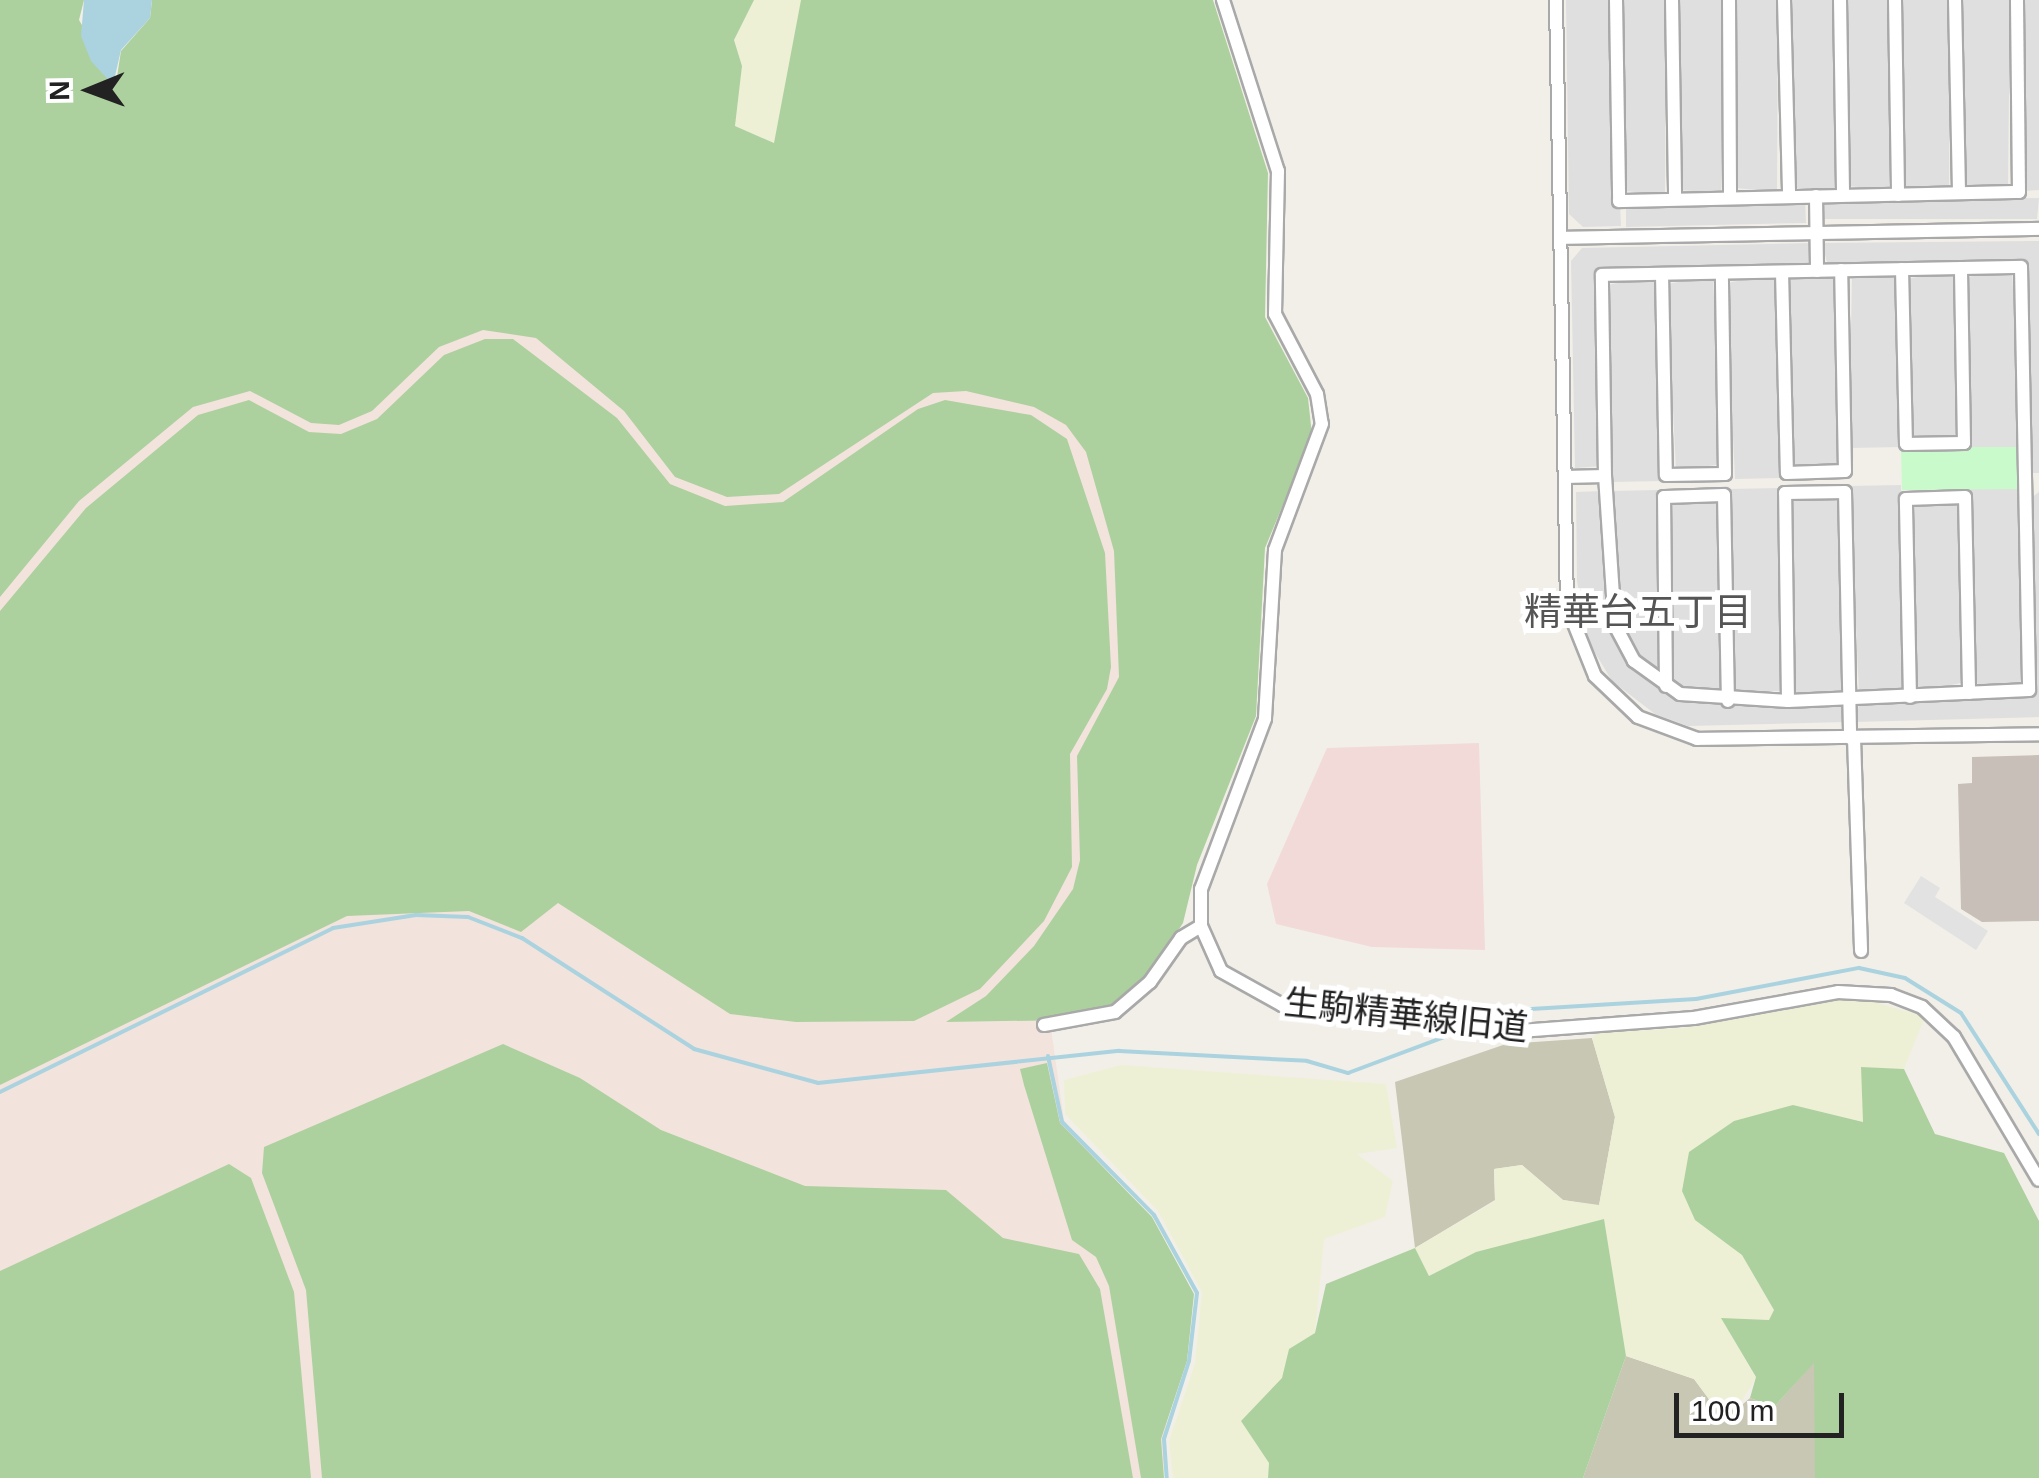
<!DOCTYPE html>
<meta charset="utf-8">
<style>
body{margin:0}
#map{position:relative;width:2039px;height:1478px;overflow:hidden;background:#f2efe9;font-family:Helvetica,"Noto Sans JP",sans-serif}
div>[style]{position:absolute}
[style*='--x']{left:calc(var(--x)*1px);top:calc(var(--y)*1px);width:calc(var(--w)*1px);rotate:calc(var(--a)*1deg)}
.residential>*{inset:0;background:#e0dfdf}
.commercial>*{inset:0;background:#f2dad9}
.military>*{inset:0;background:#f3e3dd}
.construction>*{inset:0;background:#c7c7b4}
.farmland>*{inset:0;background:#eef0d5}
.forest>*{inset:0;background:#add19e}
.park>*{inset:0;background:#c8facc}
.parking>*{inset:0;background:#e2e2e2}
.water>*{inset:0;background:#aad3df}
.stream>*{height:4px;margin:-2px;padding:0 2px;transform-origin:2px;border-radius:2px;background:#aad3df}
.building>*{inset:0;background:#c7bfb8}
.roads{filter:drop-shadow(2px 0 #a9a9a9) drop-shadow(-2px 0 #a9a9a9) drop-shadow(0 2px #a9a9a9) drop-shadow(0 -2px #a9a9a9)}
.minor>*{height:12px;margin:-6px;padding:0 6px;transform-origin:6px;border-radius:6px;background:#fff}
span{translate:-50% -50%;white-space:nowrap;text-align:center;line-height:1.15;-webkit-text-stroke:10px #fff;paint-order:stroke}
.street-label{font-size:35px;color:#222}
.neighbourhood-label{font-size:38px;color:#555}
.north{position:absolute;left:40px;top:40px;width:100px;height:100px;-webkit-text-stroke:8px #fff;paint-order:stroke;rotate:269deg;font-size:28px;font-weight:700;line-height:40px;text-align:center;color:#222}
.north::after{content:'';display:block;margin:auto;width:35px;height:45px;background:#222;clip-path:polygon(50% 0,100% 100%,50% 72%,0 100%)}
.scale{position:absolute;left:1674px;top:1393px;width:170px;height:45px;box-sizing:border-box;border:5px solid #222;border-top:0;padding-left:12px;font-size:30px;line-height:35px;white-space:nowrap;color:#222;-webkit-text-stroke:8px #fff;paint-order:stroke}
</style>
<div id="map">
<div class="residential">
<div style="clip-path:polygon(1566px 0,1611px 0,1621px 226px,1583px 227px,1569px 214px)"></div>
<div style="clip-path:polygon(1622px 0,1666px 0,1665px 195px,1625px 191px)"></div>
<div style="clip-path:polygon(1677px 0,1722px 0,1721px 193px,1681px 190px)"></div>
<div style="clip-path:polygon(1733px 0,1778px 0,1777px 192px,1736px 188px)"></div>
<div style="clip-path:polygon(1789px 0,1834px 0,1838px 186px,1832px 191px,1792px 188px)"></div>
<div style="clip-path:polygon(1845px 0,1891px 0,1889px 190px,1848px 186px)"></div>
<div style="clip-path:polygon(1901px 0,1950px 0,1949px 189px,1905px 186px)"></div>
<div style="clip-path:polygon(1961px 0,2010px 0,2008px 187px,1965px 185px)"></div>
<div style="clip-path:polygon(2021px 0,2039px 0,2039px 190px,2025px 191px)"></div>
<div style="clip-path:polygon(2039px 198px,2037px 219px,1820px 219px,1825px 202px)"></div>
<div style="clip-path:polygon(1805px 202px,1806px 223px,1626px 227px,1626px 206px)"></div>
<div style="clip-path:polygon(2039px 241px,2039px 473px,2030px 473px,2026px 262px,1828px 266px,1822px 243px)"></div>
<div style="clip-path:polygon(1812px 243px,1809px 266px,1598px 270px,1602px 466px,1575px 468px,1571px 261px,1582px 248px)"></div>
<div style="clip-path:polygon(2012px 270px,2021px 447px,1969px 447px,1967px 277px)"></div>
<div style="clip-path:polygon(1953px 271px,1961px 431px,1957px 438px,1916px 440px,1910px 434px,1906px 279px)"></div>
<div style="clip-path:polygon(1852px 273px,1899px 278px,1901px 447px,1849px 448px)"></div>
<div style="clip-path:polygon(1833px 274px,1840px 464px,1797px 469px,1790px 462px,1787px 280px)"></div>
<div style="clip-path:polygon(1772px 275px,1778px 281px,1782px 478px,1735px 479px,1726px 283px)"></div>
<div style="clip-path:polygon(1713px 276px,1722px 464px,1676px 471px,1667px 284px)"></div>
<div style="clip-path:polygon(1651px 277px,1658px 283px,1663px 481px,1610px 482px,1607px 285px)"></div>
<div style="clip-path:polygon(1901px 485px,1907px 688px,1859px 695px,1850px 486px)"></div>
<div style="clip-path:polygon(1780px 488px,1785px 691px,1733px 692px,1729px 489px)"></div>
<div style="clip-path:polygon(1971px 489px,2022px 489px,2020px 687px,1981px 688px,1975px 680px)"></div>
<div style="clip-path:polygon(1659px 490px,1663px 669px,1654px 673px,1620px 629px,1611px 491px)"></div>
<div style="clip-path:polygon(1603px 491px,1607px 618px,1638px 671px,1698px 703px,1841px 703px,1846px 722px,1688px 726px,1655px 714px,1612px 681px,1588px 641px,1577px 581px,1576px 492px)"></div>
<div style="clip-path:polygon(2039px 492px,2039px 717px,1854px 722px,1860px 702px,2034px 694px,2031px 498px)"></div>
<div style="clip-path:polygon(1837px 495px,1846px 689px,1800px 697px,1794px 690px,1790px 501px)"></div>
<div style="clip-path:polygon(1716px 498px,1725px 690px,1687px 691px,1671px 682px,1668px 504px)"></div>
<div style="clip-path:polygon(1957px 500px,1966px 682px,1921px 691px,1914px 686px,1910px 506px)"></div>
</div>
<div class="commercial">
<div style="clip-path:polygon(1479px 743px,1485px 950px,1372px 947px,1276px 924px,1267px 884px,1327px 748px)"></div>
</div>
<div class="military">
<div style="clip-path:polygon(444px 323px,950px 339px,1118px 390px,1162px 538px,1048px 1007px,1064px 1120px,1111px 1179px,1167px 1410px,1164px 1478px,0 1478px,0 540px,162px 410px)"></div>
</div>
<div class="construction">
<div style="clip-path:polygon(1592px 1038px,1615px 1117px,1599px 1206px,1563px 1200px,1522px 1165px,1494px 1169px,1495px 1200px,1415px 1248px,1395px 1082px,1506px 1044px)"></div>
<div style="clip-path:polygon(1626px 1356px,1694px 1379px,1714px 1406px,1736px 1410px,1750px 1398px,1774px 1407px,1815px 1361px,1815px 1478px,1583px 1478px)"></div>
</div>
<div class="farmland">
<div style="clip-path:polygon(754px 0,801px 0,775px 143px,735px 127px,742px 66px,734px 40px)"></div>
<div style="clip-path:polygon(1858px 997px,1925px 1017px,1904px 1069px,1861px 1067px,1864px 1122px,1793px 1105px,1695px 1219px,1742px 1255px,1774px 1310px,1770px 1320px,1722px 1319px,1756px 1378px,1736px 1410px,1714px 1406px,1694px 1379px,1626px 1356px,1603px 1220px,1476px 1252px,1429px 1276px,1415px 1248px,1495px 1201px,1494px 1169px,1522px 1165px,1563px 1200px,1599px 1205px,1615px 1117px,1592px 1038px,1597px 1033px,1685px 1028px)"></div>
<div style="clip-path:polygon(1121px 1065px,1386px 1084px,1397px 1148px,1357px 1154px,1393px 1181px,1385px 1217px,1324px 1239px,1315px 1334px,1289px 1349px,1283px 1378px,1242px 1420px,1270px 1464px,1268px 1478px,1173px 1478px,1169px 1441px,1195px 1363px,1202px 1292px,1158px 1211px,1065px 1114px,1064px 1080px)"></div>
</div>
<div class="forest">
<div style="clip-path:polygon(0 0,84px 0,79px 20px,116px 83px,121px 51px,150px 18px,152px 0,754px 0,734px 40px,742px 66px,735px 126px,774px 143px,801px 0,1213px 0,1268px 173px,1265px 317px,1308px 398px,1312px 435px,1265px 548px,1256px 716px,1197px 865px,1183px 923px,1144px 982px,1108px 1009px,1073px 1020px,946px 1022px,986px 996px,1034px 946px,1073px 889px,1080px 860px,1077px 756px,1119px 677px,1114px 551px,1086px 452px,1066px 425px,1034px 407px,966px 391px,933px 393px,779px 494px,727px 497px,675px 477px,624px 411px,536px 338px,483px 330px,439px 347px,372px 411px,339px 425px,311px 423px,250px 391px,193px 407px,79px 501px,0 597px)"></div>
<div style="clip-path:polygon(513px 339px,617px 418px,670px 484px,725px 506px,783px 502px,918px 409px,945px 400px,1031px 415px,1067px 439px,1105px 553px,1111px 667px,1107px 689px,1070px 754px,1072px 867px,1044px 921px,980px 989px,914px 1021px,796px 1022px,730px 1014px,558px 903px,521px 932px,469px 911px,347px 916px,0 1085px,0 611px,86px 508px,198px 415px,249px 400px,309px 432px,341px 434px,377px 419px,444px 355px,485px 339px)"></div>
<div style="clip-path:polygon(503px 1044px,580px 1078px,661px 1130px,805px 1186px,946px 1190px,1003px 1238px,1079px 1254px,1100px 1289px,1133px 1478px,322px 1478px,306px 1290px,262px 1173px,264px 1147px)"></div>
<div style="clip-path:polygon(1047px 1063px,1060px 1123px,1152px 1217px,1194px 1294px,1187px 1361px,1161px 1439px,1164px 1478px,1141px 1478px,1109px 1286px,1096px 1257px,1072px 1240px,1024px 1085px,1020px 1069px)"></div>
<div style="clip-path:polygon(1861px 1067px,1904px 1069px,1935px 1134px,2004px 1153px,2039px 1221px,2039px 1478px,1815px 1478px,1814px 1363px,1774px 1407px,1750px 1398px,1756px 1377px,1721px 1318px,1769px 1320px,1774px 1310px,1742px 1255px,1695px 1220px,1682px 1191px,1689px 1152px,1734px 1121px,1793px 1105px,1863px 1122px)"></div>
<div style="clip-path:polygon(229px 1164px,251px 1178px,294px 1292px,311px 1478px,0 1478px,0 1271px)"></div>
<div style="clip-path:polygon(1604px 1219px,1626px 1356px,1583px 1478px,1268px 1478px,1269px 1463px,1241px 1421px,1282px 1378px,1289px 1349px,1315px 1333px,1326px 1284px,1415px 1248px,1429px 1276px,1476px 1252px)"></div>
</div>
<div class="park">
<div style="clip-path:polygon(1901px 447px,2021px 447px,2022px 489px,1902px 490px)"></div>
</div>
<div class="parking">
<div style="clip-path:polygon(1921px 876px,1940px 888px,1935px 897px,1988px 931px,1976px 950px,1904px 903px)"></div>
</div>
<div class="water">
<div style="clip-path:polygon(84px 0,152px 0,150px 18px,121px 50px,113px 85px,91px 61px,81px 36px)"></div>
</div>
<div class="stream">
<div style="--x:1531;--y:1009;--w:165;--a:-3.5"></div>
<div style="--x:1696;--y:999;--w:166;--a:-10.8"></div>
<div style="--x:1859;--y:968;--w:47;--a:12.3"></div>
<div style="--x:1905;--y:978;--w:66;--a:32"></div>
<div style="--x:1961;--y:1013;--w:144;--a:57.2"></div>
<div style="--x:1048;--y:1056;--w:67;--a:78"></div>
<div style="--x:1062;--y:1122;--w:131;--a:45.3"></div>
<div style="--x:1154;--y:1215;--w:89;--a:61.1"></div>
<div style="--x:1197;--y:1293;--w:68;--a:96.7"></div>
<div style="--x:1189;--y:1361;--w:82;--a:107.8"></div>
<div style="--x:1164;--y:1439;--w:39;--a:86"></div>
<div style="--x:0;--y:1092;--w:371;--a:-26.2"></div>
<div style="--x:333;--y:928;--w:84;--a:-8.9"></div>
<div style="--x:416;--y:915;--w:52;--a:2.2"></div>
<div style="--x:468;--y:917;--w:58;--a:21.3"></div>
<div style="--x:522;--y:938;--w:205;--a:32.8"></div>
<div style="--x:694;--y:1049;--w:129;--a:15.3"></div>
<div style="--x:818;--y:1083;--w:303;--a:-6.1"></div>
<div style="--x:1119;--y:1051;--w:188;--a:3"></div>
<div style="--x:1307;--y:1061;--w:43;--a:16.3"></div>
<div style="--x:1348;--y:1073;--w:106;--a:-20.5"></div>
</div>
<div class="building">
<div style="clip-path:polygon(2039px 755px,2039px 921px,1982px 922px,1961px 909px,1958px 784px,1972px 783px,1972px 757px)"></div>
</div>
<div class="roads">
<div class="minor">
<div style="--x:1223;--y:0;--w:180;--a:72.2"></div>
<div style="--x:1278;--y:171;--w:143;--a:91.2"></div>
<div style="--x:1275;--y:314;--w:90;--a:62.3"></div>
<div style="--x:1317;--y:394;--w:30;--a:81"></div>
<div style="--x:1322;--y:424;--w:134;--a:110.5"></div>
<div style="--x:1275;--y:550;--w:169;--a:93.4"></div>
<div style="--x:1265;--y:719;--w:182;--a:110.6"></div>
<div style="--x:1201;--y:889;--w:37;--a:90"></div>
<div style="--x:1201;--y:926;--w:49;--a:66"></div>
<div style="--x:1221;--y:971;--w:70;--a:29.1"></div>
<div style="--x:1282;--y:1005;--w:239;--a:6.2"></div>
<div style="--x:1520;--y:1031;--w:174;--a:-4.3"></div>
<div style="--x:1694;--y:1018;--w:146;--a:-10.2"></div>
<div style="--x:1838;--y:992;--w:53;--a:3.2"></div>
<div style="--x:1891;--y:995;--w:33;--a:21"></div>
<div style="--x:1922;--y:1007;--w:44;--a:43.2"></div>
<div style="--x:1954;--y:1037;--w:166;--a:59.3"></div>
<div style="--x:1556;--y:0;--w:606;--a:88.96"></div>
<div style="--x:1567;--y:606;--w:75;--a:68.2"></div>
<div style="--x:1595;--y:676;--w:59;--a:43.6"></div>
<div style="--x:1638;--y:717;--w:63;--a:20.4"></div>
<div style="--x:1697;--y:739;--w:342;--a:-0.8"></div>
<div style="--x:1616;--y:0;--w:201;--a:89.1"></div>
<div style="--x:1619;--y:201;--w:400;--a:-1.3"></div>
<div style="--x:2019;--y:192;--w:192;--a:-90.6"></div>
<div style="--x:1672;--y:0;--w:198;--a:89.1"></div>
<div style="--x:1729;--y:0;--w:197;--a:89.7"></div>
<div style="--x:1784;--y:0;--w:196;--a:88.5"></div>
<div style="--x:1840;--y:0;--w:195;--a:89.1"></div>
<div style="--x:1895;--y:0;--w:195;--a:89.1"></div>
<div style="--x:1955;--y:0;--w:193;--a:88.8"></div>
<div style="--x:1816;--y:196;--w:75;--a:89.2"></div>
<div style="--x:1561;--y:238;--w:478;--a:-1.1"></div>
<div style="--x:1902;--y:269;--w:175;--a:88.7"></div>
<div style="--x:1906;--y:444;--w:58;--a:-1"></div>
<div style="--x:1964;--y:443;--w:175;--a:-91"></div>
<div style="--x:1782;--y:272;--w:201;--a:88.6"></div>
<div style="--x:1787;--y:473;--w:58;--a:-2"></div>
<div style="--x:1845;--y:471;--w:201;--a:-91.1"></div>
<div style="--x:1662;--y:274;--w:201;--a:88.9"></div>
<div style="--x:1666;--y:475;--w:59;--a:-1"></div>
<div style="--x:1725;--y:474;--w:201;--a:-90.9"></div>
<div style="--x:1565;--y:477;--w:40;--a:-1.4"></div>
<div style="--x:1605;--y:476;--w:201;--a:-90.9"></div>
<div style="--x:1602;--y:275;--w:419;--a:-1.1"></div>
<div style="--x:2021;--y:267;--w:423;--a:88.9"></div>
<div style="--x:2029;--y:690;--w:241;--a:177.4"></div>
<div style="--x:1788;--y:701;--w:108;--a:-176.3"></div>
<div style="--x:1680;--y:694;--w:57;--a:-144.3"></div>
<div style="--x:1634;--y:661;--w:40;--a:-118"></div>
<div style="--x:1615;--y:626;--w:150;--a:-93.8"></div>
<div style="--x:1666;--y:686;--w:189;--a:-90.6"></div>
<div style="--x:1664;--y:497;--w:60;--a:-1.9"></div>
<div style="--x:1724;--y:495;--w:206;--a:88.9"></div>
<div style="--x:1910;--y:697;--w:198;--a:-91.2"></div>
<div style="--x:1906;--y:499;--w:59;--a:-1.9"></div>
<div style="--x:1965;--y:497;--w:196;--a:88.8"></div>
<div style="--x:1788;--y:701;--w:208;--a:-90.8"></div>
<div style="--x:1785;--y:493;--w:60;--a:-1"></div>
<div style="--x:1845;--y:492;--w:246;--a:88.8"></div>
<div style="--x:1854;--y:738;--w:213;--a:88.1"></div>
<div style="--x:1044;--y:1025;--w:72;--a:-10.4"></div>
<div style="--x:1115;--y:1012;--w:46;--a:-40.6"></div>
<div style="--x:1150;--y:982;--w:54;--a:-54.8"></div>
<div style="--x:1181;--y:938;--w:23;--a:-31"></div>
</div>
</div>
<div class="street-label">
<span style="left:1406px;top:1015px;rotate:6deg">生駒精華線旧道</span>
</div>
<div class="neighbourhood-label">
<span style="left:1638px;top:613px">精華台五丁目</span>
</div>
<div class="north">N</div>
<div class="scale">100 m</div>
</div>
